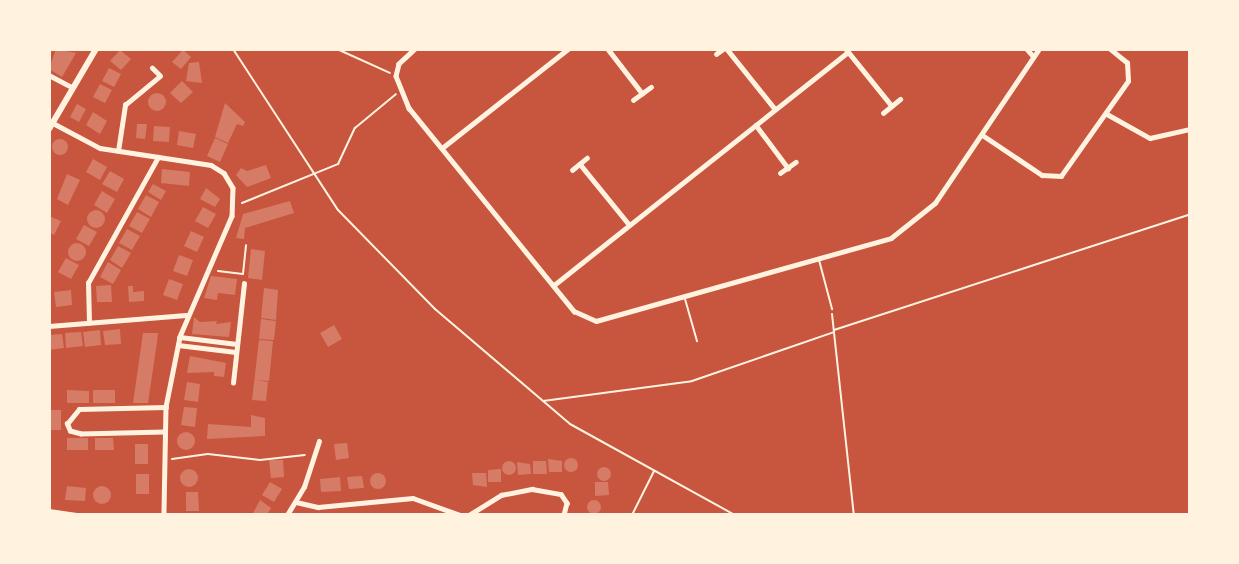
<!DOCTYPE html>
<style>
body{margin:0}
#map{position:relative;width:1239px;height:564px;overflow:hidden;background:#c8553d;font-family:"Source Sans 3",sans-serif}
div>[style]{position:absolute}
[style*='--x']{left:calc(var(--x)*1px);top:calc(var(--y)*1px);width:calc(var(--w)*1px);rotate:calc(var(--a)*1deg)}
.building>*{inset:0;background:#d67c66}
.round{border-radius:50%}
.path>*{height:2px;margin:-1px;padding:0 1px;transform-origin:1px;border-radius:1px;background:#fff3e0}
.service>*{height:2px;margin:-1px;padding:0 1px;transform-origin:1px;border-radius:1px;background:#fff3e0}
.minor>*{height:4.5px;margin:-2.25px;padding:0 2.25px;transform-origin:2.25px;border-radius:2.25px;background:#fff3e0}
.secondary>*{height:6px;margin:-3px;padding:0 3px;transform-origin:3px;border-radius:3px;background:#fff3e0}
span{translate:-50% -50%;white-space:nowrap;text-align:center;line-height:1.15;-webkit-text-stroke:6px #fff3e0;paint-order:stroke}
.frame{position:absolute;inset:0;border:51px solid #fff3e0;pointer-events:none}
</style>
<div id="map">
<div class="building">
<div style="clip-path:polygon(56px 49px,76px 53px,62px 77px,49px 69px)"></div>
<div style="clip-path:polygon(120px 50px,131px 59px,121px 70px,110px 61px)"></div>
<div style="clip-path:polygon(183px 50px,191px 57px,181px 69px,172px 62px)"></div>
<div style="clip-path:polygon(199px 62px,202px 83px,186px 81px,189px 63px)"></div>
<div style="clip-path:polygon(109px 68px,121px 74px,114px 87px,102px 81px)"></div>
<div style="clip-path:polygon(182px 81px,193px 92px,181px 103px,170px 93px)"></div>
<div style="clip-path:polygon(100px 84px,112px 90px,105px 103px,93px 97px)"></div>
<div class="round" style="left:148px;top:93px;width:18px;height:18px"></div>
<div style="clip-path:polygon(225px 103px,245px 122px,243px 126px,237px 124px,228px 143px,215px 137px)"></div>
<div style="clip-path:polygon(77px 104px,86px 109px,79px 122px,70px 117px)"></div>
<div style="clip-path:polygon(93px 112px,107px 121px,100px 134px,86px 125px)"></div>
<div style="clip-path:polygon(137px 124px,147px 124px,145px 139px,136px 138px)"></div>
<div style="clip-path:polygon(154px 126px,170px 127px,169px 142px,153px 141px)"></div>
<div style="clip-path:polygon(179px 131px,196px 134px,193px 148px,177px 145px)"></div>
<div style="clip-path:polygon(215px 138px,228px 144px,220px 162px,207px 156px)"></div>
<div class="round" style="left:52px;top:139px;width:16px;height:16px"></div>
<div style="clip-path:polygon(93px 159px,107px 167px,100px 180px,86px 172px)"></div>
<div style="clip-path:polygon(266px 165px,271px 178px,247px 187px,236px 175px,241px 168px,247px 171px)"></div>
<div style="clip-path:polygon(162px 169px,190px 172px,189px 186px,161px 183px)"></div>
<div style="clip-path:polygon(110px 171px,124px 179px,117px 192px,102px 184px)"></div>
<div style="clip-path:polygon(67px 174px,80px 180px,68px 205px,57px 199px)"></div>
<div style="clip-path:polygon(153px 184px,166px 191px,161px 200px,148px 192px)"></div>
<div style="clip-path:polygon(206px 188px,220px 199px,215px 207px,200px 199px)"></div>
<div style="clip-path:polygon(102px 191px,115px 199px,107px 213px,94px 205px)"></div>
<div style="clip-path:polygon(146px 195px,159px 202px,151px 217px,138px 209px)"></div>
<div style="clip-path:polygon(290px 201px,294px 213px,245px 228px,244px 239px,236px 238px,243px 214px)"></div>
<div style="clip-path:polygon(203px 207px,216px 214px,208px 228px,195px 221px)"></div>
<div class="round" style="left:87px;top:210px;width:18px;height:18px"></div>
<div style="clip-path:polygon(137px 212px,150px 219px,142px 233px,129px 226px)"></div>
<div style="clip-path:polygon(51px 217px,61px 221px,54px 235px,49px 232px)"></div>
<div style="clip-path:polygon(84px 225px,97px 232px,89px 246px,76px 239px)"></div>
<div style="clip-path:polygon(127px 229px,140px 236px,132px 250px,119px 243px)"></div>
<div style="clip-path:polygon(191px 231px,204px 237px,197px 252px,184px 246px)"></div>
<div class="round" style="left:68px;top:243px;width:18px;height:18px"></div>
<div style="clip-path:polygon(118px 246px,131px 253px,122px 268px,110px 260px)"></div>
<div style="clip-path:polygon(251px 249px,265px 251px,262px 280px,248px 278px)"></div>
<div style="clip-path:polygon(179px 255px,193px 260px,187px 276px,173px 271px)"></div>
<div style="clip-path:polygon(66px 258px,79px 265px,71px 279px,58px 272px)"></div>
<div style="clip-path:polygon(108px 262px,121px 270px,113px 284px,100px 277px)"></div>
<div style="clip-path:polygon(211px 276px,237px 279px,235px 295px,218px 293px,217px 300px,204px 298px)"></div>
<div style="clip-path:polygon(169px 279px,183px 284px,177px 300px,163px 295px)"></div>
<div style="clip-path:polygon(111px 285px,112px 302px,97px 302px,96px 286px)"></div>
<div style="clip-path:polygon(128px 286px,133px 286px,133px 292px,144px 291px,144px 301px,129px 302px)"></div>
<div style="clip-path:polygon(264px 288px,278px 290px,276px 320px,261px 318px)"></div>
<div style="clip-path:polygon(71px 290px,72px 305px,56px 307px,54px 292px)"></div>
<div style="clip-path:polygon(194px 317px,200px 322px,217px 321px,216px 324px,231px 322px,229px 337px,192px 334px)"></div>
<div style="clip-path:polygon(261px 319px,276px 321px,274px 340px,259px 339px)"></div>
<div style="clip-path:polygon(334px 325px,342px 339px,328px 347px,320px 333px)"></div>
<div style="clip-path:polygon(120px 329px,121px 344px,105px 345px,103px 331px)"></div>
<div style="clip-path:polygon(100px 330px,101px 345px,85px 347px,83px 332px)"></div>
<div style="clip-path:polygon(81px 332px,83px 346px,66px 348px,65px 333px)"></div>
<div style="clip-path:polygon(143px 333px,158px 333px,157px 342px,148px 403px,133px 403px)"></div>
<div style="clip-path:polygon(62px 334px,64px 348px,49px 350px,49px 335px)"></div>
<div style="clip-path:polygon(259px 340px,273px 341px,269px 381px,257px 380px,268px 382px,266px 401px,252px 400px)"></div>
<div style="clip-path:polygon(190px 356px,226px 363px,224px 377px,214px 376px,214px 372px,187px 373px)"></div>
<div style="clip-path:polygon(187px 382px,200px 384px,198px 402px,184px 400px)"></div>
<div style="clip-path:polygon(67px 390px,89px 391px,89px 403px,67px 403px)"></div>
<div style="clip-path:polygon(93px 390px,115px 390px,115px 403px,93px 403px)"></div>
<div style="clip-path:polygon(184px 407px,197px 408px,195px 427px,181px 425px)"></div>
<div style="clip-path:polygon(49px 410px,61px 410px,61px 430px,49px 430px)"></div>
<div style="clip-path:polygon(251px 415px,265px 418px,265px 436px,207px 439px,208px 424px,251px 427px)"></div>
<div class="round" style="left:177px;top:432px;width:18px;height:18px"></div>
<div style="clip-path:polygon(67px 438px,88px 438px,88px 450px,67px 450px)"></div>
<div style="clip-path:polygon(95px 438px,113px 438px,114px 450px,95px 450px)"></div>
<div style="clip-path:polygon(347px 443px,349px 458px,336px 460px,334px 444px)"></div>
<div style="clip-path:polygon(135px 444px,148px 444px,148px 464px,135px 464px)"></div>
<div class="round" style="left:564px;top:458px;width:14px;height:14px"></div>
<div style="clip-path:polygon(548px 459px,562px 461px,562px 472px,549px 472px)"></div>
<div style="clip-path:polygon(269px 460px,283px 460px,284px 477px,271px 478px)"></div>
<div style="clip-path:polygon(533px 461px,546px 461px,547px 474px,533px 474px)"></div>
<div class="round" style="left:502px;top:461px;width:14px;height:14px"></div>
<div style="clip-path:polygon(517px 462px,530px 464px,531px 474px,518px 475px)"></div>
<div class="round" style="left:597px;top:467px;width:14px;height:14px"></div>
<div class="round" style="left:180px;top:469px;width:18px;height:18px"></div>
<div style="clip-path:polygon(501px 469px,501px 482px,488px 482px,488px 470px)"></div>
<div class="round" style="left:370px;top:473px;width:16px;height:16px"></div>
<div style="clip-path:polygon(472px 473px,486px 473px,487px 487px,473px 485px)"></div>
<div style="clip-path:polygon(136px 474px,149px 474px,149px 494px,136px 494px)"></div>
<div style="clip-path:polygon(362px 476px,364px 488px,349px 489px,347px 477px)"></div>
<div style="clip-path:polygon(340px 477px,341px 491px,321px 492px,320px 479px)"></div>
<div style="clip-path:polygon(270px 482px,282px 489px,274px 502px,262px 495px)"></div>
<div style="clip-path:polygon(595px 482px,608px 482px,609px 495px,595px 496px)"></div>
<div style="clip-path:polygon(67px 486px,86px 488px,85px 501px,65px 500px)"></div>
<div class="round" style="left:93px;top:486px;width:18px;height:18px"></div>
<div style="clip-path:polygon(186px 492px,198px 492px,199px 511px,186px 511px)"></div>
<div style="clip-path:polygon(260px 500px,271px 508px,267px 515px,252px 515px)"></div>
<div class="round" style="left:587px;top:500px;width:14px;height:14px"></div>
</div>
<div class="path">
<div style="--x:233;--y:49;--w:192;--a:56.9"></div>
<div style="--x:338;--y:210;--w:139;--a:45.6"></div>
<div style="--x:435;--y:309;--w:177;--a:40.4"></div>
<div style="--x:570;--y:424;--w:188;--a:28.9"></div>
<div style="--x:337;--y:49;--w:58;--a:24.4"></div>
<div style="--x:242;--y:203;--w:104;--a:-22.1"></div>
<div style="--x:338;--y:164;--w:40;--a:-65"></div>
<div style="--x:355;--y:128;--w:53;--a:-39.7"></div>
<div style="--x:218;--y:271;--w:25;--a:7"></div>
<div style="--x:243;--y:274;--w:29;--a:-84"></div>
<div style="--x:832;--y:314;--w:202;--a:83.8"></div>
<div style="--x:834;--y:330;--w:374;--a:-18"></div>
<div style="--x:543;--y:401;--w:150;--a:-7.6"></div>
<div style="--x:692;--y:381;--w:150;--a:-19"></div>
<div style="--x:172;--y:459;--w:36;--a:-8"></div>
<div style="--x:208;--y:454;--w:52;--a:6.6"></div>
<div style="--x:260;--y:460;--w:45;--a:-6.3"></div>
<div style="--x:632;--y:515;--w:49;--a:-63.4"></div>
</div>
<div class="service">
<div style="--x:819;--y:260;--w:51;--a:75.1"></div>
<div style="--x:685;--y:299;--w:44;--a:74.1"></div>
</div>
<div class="minor">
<div style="--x:415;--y:49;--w:22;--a:137"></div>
<div style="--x:399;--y:64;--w:12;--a:104"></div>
<div style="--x:396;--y:76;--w:35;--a:68"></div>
<div style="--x:409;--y:108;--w:262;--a:50.9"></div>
<div style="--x:574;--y:311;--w:24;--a:24"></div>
<div style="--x:596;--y:321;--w:306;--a:-15.7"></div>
<div style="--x:891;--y:238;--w:56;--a:-38.5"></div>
<div style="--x:935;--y:203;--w:186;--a:-56"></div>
<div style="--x:608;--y:49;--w:56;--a:52.3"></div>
<div style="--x:727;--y:49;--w:77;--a:51.3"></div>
<div style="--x:846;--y:49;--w:73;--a:51.1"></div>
<div style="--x:1027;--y:49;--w:9;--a:49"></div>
<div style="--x:716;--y:54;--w:9;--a:-36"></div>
<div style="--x:49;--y:75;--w:26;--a:28"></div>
<div style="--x:633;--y:100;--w:22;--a:-36"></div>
<div style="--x:883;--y:113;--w:22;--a:-39"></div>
<div style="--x:1107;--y:114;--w:49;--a:29.2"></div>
<div style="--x:1150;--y:138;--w:41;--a:-12.7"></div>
<div style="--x:53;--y:123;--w:53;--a:28"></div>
<div style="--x:100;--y:148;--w:112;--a:8.7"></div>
<div style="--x:211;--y:165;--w:15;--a:32"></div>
<div style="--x:224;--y:173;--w:17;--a:59"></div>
<div style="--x:233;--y:188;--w:28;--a:92"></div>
<div style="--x:232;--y:216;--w:132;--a:113.3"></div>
<div style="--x:180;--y:337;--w:71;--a:101.3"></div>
<div style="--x:166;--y:407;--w:108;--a:91.1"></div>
<div style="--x:756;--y:125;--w:54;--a:53.3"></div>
<div style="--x:984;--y:136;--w:70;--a:33.9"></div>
<div style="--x:1042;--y:175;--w:19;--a:3"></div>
<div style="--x:1061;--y:176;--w:116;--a:-54.8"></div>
<div style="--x:1128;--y:81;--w:18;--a:-93"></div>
<div style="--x:1127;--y:63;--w:22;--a:-141"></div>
<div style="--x:442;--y:148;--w:160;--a:-38.2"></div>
<div style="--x:118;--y:151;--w:47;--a:-81.3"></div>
<div style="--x:125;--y:105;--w:45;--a:-39.6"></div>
<div style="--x:160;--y:76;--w:11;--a:-135"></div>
<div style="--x:580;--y:164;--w:76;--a:50.9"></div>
<div style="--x:572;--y:170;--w:19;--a:-39"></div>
<div style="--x:780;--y:173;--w:19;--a:-35"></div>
<div style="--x:554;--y:285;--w:375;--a:-38.4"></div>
<div style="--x:89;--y:323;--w:40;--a:-91.4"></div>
<div style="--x:88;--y:283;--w:144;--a:-60.9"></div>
<div style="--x:49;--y:326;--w:137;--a:-4.6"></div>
<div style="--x:180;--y:337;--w:57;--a:7"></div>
<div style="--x:178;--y:345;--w:58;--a:6.9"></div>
<div style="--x:233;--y:383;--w:100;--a:-83.7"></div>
<div style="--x:164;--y:432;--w:83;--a:178.6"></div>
<div style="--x:81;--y:434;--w:11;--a:-165"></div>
<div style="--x:70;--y:431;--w:8;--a:-113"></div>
<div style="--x:67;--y:424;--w:19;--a:-51"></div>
<div style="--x:79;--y:409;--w:87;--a:-1.3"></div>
<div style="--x:296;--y:502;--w:23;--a:13"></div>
<div style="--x:318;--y:507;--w:95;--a:-5.4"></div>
<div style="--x:413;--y:498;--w:50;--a:19.9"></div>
<div style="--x:49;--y:511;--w:29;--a:8"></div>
<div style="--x:145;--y:515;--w:19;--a:0"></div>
<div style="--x:287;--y:515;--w:33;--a:-59"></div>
<div style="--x:304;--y:487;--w:48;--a:-71.9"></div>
<div style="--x:469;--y:515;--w:38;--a:-32"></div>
<div style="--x:501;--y:495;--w:32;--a:-11"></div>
<div style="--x:532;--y:489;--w:29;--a:10"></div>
<div style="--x:561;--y:494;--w:11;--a:56"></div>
<div style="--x:567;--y:503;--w:12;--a:104"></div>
</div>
<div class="secondary">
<div style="--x:49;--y:129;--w:93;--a:-59.6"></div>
</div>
<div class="frame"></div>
</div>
